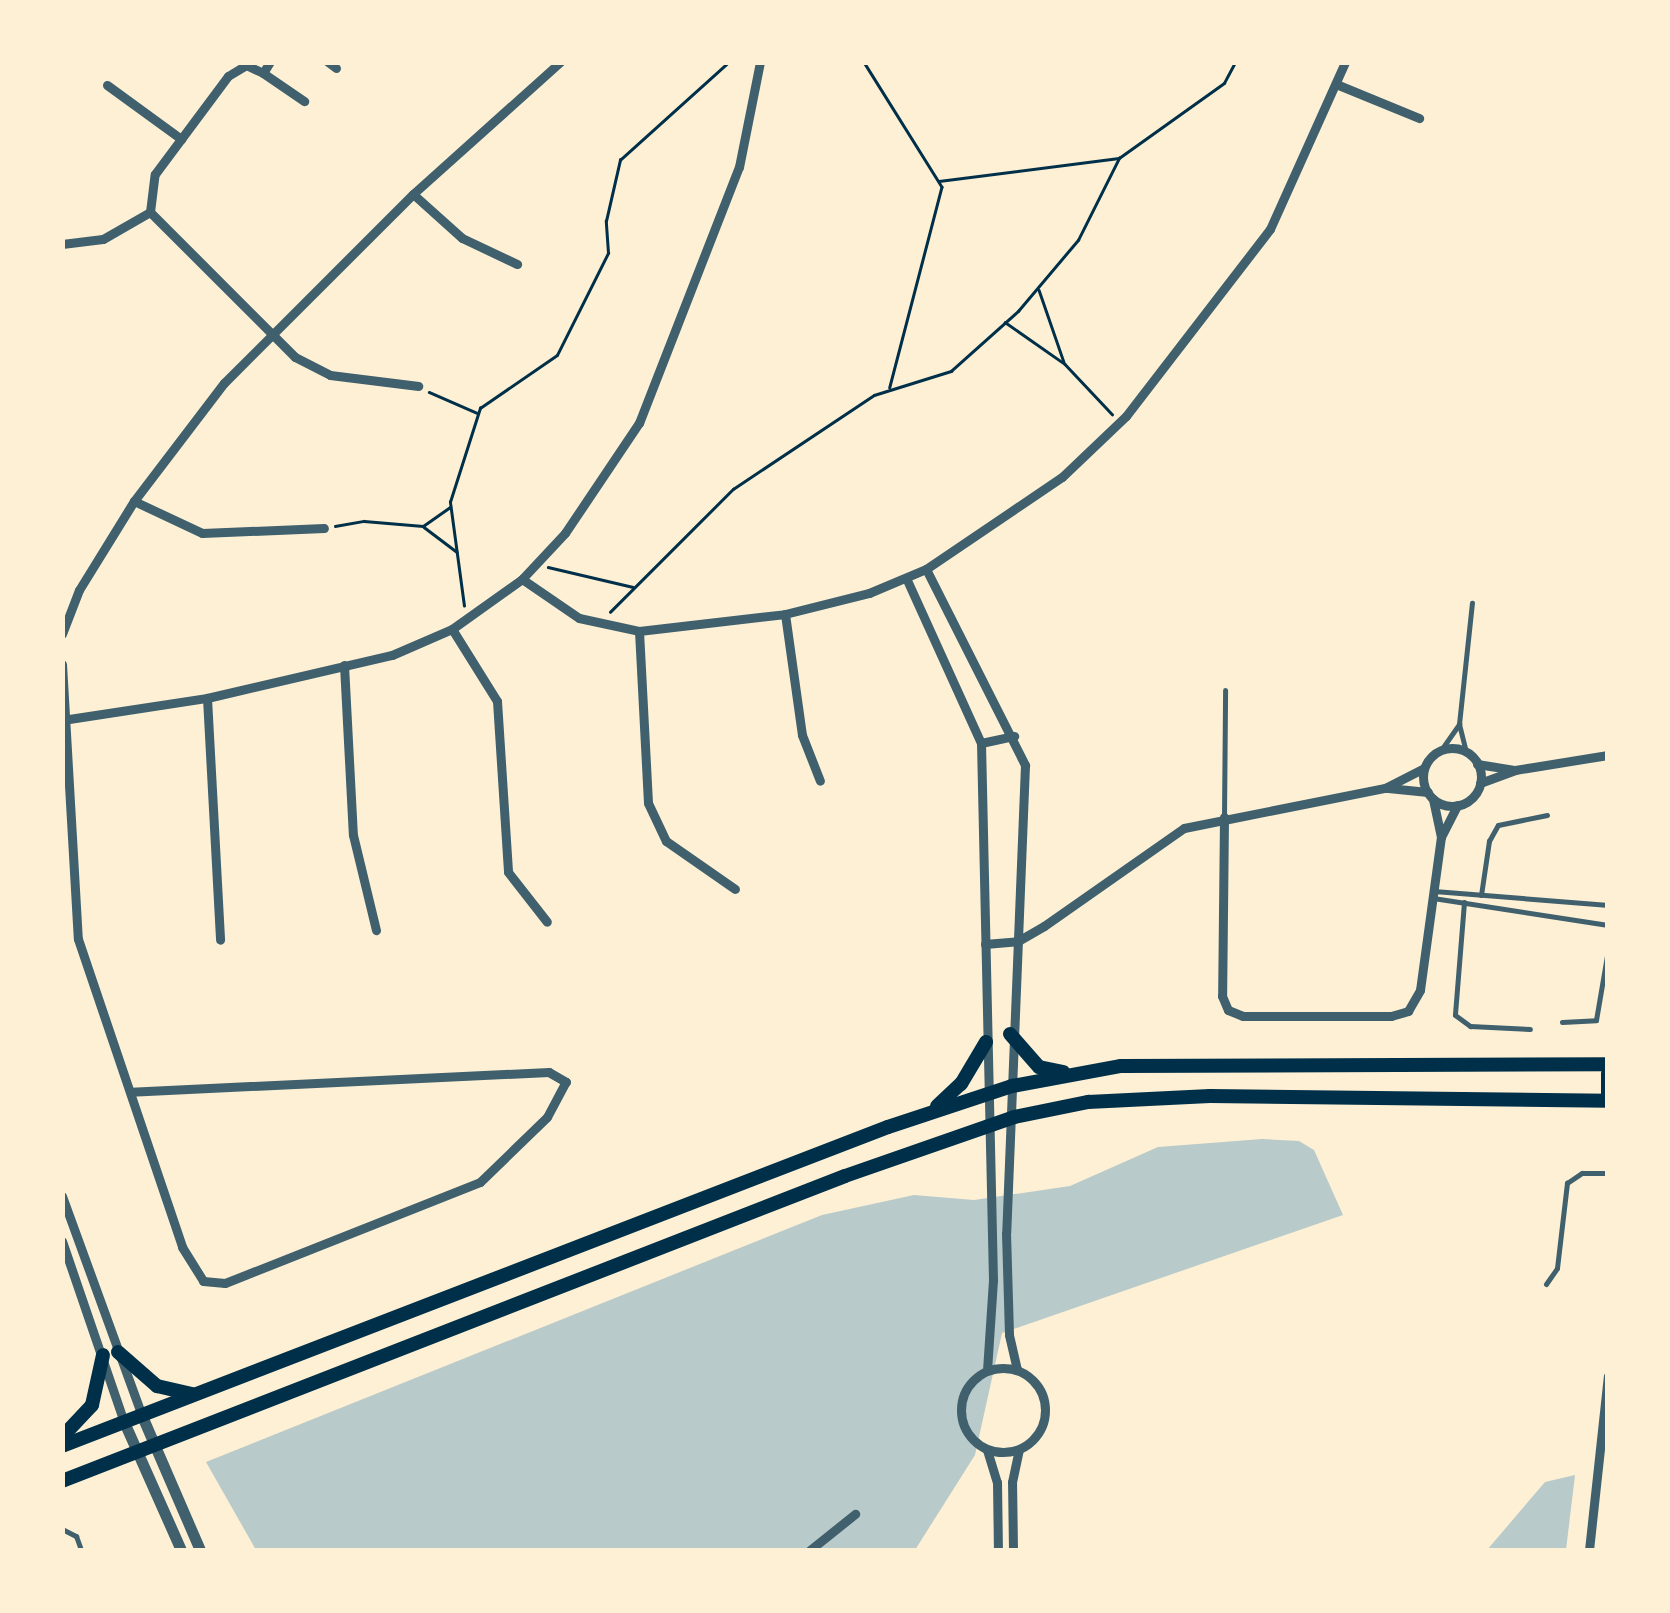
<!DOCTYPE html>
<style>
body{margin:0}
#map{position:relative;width:1670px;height:1613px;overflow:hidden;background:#fdf0d5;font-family:Inter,sans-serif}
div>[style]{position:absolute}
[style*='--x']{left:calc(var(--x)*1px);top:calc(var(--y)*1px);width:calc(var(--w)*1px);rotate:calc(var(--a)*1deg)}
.green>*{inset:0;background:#b9caca}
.path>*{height:2.5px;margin:-1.25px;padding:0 1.25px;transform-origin:1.25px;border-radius:1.25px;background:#003049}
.service>*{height:5px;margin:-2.5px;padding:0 2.5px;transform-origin:2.5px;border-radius:2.5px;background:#3f606c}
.minor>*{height:9px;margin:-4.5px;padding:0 4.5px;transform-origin:4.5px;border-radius:4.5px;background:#3f606c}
.minor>.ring{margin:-4.5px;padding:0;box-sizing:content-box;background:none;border:9px solid #3f606c;border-radius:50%}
.tertiary>*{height:11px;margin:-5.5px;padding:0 5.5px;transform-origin:5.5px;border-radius:5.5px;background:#3f606c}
.secondary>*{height:14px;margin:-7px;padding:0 7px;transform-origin:7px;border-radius:7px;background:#003049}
span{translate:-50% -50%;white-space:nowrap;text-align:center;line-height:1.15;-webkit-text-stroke:9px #fdf0d5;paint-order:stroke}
.frame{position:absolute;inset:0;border:65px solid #fdf0d5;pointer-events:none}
</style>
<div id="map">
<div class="green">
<div style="clip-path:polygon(1262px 1139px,1299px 1141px,1314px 1150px,1343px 1215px,1002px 1333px,975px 1455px,915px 1550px,256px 1550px,206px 1462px,822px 1215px,914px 1195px,974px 1200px,1070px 1186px,1158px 1147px)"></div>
<div style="clip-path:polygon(1575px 1475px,1566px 1550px,1487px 1550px,1545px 1482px)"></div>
</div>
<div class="path">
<div style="--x:864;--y:62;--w:147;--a:58"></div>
<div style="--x:942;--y:187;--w:207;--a:104.6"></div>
<div style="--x:939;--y:181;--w:181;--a:-7.3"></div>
<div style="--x:1119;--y:158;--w:129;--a:-35.5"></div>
<div style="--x:1224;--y:83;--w:24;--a:-62"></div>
<div style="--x:1039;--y:290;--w:76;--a:70.9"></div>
<div style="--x:1005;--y:322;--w:73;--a:35"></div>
<div style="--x:1065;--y:364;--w:69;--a:46.8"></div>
<div style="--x:429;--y:392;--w:52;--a:23.6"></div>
<div style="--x:335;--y:526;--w:29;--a:-10"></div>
<div style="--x:364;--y:521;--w:59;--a:4.8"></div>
<div style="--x:423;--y:526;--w:33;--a:-35"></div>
<div style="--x:424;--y:527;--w:41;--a:37.1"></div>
<div style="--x:548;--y:567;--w:87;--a:13.2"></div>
<div style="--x:464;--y:606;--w:105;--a:-97.7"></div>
<div style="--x:450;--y:502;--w:99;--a:-72.3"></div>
<div style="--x:480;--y:408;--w:93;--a:-34.5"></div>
<div style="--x:557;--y:355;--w:114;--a:-63.4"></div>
<div style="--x:608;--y:253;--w:32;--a:-94"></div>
<div style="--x:606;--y:221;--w:63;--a:-77.1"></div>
<div style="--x:620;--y:160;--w:147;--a:-42"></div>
<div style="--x:610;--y:612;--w:174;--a:-45"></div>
<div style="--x:733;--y:489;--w:169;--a:-33.7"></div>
<div style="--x:874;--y:395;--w:81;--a:-17.3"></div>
<div style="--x:951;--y:371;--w:90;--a:-41.8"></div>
<div style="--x:1018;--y:311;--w:93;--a:-49.8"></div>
<div style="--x:1078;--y:240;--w:92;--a:-63.4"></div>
</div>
<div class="service">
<div style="--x:1441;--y:750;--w:32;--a:-55"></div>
<div style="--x:1466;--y:752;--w:29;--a:-104"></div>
<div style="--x:1459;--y:724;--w:122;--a:-83.9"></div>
<div style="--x:1224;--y:817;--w:127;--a:-89.5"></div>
<div style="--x:1434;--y:891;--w:175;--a:4.6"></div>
<div style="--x:1481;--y:895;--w:55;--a:-81.6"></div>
<div style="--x:1489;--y:841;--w:18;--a:-61"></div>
<div style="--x:1498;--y:825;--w:50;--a:-11.5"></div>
<div style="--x:1433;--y:898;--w:177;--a:8.8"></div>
<div style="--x:1464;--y:902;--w:113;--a:94.6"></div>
<div style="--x:1455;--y:1015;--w:19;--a:36"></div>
<div style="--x:1470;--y:1026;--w:60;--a:2.9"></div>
<div style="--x:1562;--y:1022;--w:34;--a:-3"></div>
<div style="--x:1596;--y:1020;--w:71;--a:-80.3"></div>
<div style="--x:1546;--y:1284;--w:19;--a:-55"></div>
<div style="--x:1557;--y:1268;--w:86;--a:-83.3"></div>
<div style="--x:1567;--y:1183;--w:18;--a:-34"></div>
<div style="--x:1582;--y:1173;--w:26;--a:0"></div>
<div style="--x:62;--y:1529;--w:16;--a:27"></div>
<div style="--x:76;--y:1536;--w:15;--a:70"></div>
</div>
<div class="minor">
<div style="--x:328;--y:62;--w:10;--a:37"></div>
<div style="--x:263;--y:73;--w:50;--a:34.3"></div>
<div style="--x:1336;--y:84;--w:90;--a:22.3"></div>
<div style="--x:107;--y:85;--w:92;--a:36.1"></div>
<div style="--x:413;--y:194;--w:66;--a:41.9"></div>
<div style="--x:462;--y:238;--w:61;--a:25.3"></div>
<div style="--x:150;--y:212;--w:205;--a:45"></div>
<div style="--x:295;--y:357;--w:39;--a:27"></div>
<div style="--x:330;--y:375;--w:89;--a:7.1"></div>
<div style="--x:150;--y:212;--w:38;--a:-83"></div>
<div style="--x:155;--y:174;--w:122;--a:-53.3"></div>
<div style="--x:228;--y:76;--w:21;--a:-31"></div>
<div style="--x:246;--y:65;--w:19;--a:25"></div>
<div style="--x:263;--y:73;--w:13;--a:-58"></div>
<div style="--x:62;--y:244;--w:41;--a:-7"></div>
<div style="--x:103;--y:239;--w:54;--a:-29.9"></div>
<div style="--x:134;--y:501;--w:75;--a:25.2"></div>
<div style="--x:202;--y:533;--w:122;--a:-2.3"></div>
<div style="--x:926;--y:569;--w:220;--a:63.2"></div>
<div style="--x:1025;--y:765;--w:468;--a:92.3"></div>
<div style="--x:1006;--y:1233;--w:102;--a:88.3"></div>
<div style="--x:1009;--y:1335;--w:36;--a:77"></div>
<div style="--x:522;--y:579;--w:69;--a:34.4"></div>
<div style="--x:579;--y:618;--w:61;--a:12.2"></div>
<div style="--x:639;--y:631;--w:147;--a:-6.6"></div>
<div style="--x:785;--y:614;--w:87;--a:-14"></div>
<div style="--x:869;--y:593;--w:62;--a:-22.8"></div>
<div style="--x:926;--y:569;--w:164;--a:-34.1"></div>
<div style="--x:1062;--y:477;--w:88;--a:-43.6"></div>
<div style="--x:1126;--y:416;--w:236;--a:-52.4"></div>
<div style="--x:1270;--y:229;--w:183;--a:-65.8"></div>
<div style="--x:907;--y:580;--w:179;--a:65.6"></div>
<div style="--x:981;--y:743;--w:537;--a:88.72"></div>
<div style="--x:993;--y:1280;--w:91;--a:93.8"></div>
<div style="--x:785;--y:614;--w:122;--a:82"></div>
<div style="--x:802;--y:735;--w:49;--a:68.6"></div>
<div style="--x:452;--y:629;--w:85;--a:58"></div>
<div style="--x:497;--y:701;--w:171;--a:86.3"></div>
<div style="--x:508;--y:872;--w:63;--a:52"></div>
<div style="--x:639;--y:631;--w:172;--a:87"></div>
<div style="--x:648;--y:803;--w:42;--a:64.7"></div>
<div style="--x:666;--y:841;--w:84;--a:34.8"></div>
<div style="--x:62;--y:634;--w:47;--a:-68.9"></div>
<div style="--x:79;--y:590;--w:105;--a:-58.3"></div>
<div style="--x:134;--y:501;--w:148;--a:-52.7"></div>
<div style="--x:224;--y:383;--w:267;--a:-45"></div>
<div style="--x:413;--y:194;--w:198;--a:-41.9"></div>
<div style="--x:62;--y:664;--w:275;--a:86.7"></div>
<div style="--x:78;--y:939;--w:325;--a:71.3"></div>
<div style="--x:182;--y:1247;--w:40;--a:58"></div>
<div style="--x:203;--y:1281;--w:22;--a:5"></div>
<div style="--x:225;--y:1283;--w:274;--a:-21.6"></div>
<div style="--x:480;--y:1182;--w:93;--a:-44.1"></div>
<div style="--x:547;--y:1117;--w:40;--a:-62"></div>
<div style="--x:566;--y:1082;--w:20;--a:-150"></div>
<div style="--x:549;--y:1072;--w:418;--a:177.3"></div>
<div style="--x:344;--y:665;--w:170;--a:87"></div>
<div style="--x:353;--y:835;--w:98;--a:76.4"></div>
<div style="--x:207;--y:698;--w:242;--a:86.9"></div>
<div style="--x:69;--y:719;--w:140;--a:-8.7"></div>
<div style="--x:207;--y:698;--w:190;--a:-13.1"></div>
<div style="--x:392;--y:655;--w:65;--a:-23.4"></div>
<div style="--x:452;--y:629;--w:86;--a:-35.5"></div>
<div style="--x:522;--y:579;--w:63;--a:-46.9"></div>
<div style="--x:565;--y:533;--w:133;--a:-56.1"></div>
<div style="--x:639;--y:423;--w:275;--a:-68.7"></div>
<div style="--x:739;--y:167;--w:107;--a:-78.7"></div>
<div style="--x:981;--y:743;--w:34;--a:-12"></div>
<div class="ring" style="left:1423px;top:748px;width:49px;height:49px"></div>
<div style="--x:1477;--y:764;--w:36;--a:9"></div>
<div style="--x:1480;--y:783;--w:37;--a:-20"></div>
<div style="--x:1515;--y:770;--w:94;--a:-9.2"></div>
<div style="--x:1388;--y:788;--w:40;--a:5.7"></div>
<div style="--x:1224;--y:817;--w:179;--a:90.6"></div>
<div style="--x:1222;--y:996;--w:15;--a:67"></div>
<div style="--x:1228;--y:1010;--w:16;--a:22"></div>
<div style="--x:1243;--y:1016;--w:148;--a:0"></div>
<div style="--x:1391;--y:1016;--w:18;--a:-16"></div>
<div style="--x:1408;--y:1011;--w:24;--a:-60"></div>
<div style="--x:1420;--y:990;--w:154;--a:-82.2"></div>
<div style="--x:1441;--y:837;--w:39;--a:-102"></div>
<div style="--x:1441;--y:837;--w:36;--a:-63"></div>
<div style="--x:985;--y:944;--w:33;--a:-5"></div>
<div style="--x:1018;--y:941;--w:30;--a:-30"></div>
<div style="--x:1044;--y:926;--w:171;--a:-35"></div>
<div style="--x:1184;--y:828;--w:205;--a:-11.3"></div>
<div style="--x:1385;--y:788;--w:44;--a:-27.1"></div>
<div style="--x:62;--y:1196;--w:234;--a:70"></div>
<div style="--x:62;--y:1241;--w:191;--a:71.1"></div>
<div class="ring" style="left:961px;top:1368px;width:75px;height:75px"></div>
<div style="--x:987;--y:1450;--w:34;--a:73"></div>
<div style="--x:997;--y:1482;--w:68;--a:89.2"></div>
<div style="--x:810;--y:1550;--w:58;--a:-38.7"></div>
<div style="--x:1013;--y:1550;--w:68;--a:-90.8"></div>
<div style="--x:1012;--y:1482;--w:33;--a:-78"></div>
<div style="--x:1589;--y:1550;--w:175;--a:-83.8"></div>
</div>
<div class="tertiary">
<div style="--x:142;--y:1416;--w:146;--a:66.6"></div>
<div style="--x:124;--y:1422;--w:140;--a:66"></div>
</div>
<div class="secondary">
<div style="--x:1010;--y:1034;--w:44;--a:48.7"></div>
<div style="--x:1039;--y:1067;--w:25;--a:12"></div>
<div style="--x:1608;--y:1073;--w:22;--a:90"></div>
<div style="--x:937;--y:1106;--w:33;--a:-43"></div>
<div style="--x:961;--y:1084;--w:49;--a:-59.2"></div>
<div style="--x:118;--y:1352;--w:52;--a:41.1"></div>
<div style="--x:157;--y:1386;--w:37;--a:13"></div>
<div style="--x:62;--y:1437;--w:44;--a:-46.8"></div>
<div style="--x:92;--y:1405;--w:51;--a:-77.6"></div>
<div style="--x:62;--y:1446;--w:885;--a:-21.12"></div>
<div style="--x:888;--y:1127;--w:131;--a:-18.3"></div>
<div style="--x:1012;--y:1086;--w:111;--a:-10.4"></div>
<div style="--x:1121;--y:1066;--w:487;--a:-0.2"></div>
<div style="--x:62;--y:1481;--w:840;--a:-21.28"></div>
<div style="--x:845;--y:1176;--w:179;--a:-19.2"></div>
<div style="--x:1014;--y:1117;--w:76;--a:-11.5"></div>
<div style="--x:1088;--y:1102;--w:122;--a:-2.8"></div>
<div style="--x:1210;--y:1096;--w:398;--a:0.7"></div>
</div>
<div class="frame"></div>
</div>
